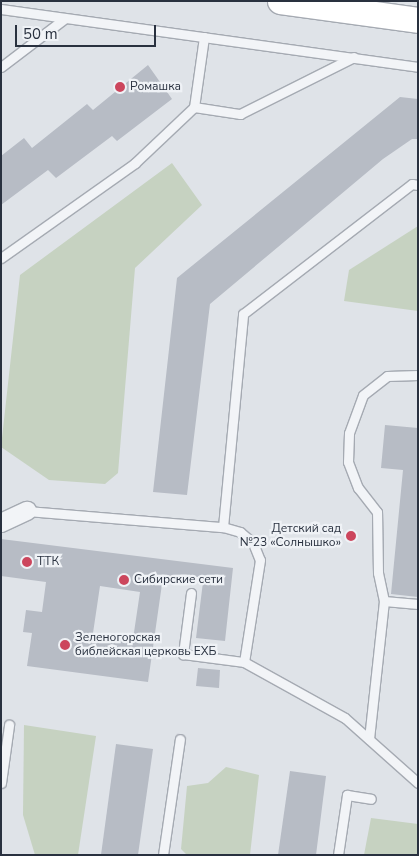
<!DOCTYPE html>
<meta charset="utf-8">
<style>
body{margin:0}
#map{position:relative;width:419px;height:856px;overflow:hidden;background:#dfe3e8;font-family:"Nunito Sans",sans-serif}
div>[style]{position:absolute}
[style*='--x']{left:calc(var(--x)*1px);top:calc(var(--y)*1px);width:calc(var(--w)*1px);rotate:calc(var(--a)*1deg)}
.green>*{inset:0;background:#c6d2c1}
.building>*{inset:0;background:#b7bcc5}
.roads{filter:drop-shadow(1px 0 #a5aab2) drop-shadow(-1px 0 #a5aab2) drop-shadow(0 1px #a5aab2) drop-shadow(0 -1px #a5aab2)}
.lane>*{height:9px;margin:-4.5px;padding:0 4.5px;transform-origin:4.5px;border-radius:4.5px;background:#f2f4f7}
.street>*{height:18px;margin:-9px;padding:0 9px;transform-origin:9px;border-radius:9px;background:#f2f4f7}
.secondary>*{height:25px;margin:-12.5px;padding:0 12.5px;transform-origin:12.5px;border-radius:12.5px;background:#fff}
.dots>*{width:14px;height:14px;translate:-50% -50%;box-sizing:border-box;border:2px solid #eff2f6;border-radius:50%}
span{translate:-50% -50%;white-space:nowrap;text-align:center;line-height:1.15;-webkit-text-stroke:4.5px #eff2f6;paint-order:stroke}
.poi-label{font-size:12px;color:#29313f}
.left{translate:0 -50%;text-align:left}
.right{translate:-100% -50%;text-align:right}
.frame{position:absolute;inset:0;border:2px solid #29313f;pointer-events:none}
.scale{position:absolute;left:15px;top:25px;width:141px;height:22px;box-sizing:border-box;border:2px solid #29313f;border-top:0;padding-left:6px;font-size:15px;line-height:18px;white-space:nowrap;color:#29313f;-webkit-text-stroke:4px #eff2f6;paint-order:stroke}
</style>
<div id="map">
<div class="green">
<div style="clip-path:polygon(172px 163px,202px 205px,135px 268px,118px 473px,105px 484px,49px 480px,1px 447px,20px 275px)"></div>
<div style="clip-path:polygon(418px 226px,418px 311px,344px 301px,349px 270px)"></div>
<div style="clip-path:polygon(24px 725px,96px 736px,78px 855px,35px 855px,23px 815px)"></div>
<div style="clip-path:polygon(226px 767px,259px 775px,250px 855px,187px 855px,181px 849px,187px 786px,208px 783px)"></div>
<div style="clip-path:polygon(371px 818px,418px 824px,418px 855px,364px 855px)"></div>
</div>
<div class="building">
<div style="clip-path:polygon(148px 65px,172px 99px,117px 141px,112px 136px,56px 178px,48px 170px,1px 205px,1px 156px,24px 138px,32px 148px,87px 104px,93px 110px)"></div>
<div style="clip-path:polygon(400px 97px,418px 99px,418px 139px,412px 139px,383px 159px,210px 304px,187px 495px,153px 492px,177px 278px)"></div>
<div style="clip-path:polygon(385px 425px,418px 428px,418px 597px,391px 594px,403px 470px,381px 468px)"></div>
<div style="clip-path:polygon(evenodd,1px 539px,233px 568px,225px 641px,196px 638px,203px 582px,163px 577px,148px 682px,27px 666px,32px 633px,23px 632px,26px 610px,42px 612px,46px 582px,1px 576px,1px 539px,100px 586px,140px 592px,133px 639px,93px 633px,100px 586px)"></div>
<div style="clip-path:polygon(198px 668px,220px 670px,219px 688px,196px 686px)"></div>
<div style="clip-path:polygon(116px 744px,153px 749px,138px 855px,101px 855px)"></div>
<div style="clip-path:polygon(290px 771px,326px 776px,316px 855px,278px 855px)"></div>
</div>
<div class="roads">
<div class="lane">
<div style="--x:1;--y:9;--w:421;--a:7.9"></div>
<div style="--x:204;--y:37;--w:71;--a:98.1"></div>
<div style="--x:194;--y:107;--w:47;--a:8.7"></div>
<div style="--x:240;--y:114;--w:127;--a:-26.6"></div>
<div style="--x:1;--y:67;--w:79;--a:-37.3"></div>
<div style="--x:1;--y:258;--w:164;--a:-35.3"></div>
<div style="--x:135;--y:163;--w:81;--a:-43.5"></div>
<div style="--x:27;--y:511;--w:197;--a:4.7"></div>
<div style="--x:223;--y:527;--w:18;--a:16"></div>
<div style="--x:240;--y:532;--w:17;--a:40"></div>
<div style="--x:253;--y:543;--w:18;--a:68"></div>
<div style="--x:260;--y:560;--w:103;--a:98.9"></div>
<div style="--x:244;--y:662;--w:115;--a:29"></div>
<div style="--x:345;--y:718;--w:98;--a:41.7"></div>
<div style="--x:223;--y:527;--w:214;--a:-84.6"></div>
<div style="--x:243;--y:314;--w:213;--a:-37.6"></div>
<div style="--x:412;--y:184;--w:6;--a:9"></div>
<div style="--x:191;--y:593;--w:62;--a:97.5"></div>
<div style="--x:183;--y:654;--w:62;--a:7.5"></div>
<div style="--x:384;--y:601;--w:34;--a:5"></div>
<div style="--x:369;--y:739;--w:139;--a:-83.8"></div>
<div style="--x:384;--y:601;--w:29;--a:-102"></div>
<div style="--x:378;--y:573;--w:61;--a:-90.9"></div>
<div style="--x:377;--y:512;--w:31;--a:-128"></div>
<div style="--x:358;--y:488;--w:28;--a:-111"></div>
<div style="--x:348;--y:462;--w:29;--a:-88"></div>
<div style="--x:349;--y:433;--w:40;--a:-69.8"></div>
<div style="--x:363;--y:395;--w:31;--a:-38"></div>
<div style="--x:387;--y:376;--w:31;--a:-2"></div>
<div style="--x:1;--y:783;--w:59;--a:-82.1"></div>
<div style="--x:163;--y:855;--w:117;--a:-81.7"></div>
<div style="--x:338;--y:855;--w:61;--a:-81.5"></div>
<div style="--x:347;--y:795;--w:24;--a:9"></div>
</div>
<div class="street">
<div style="--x:1;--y:523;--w:29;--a:-25"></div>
</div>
<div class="secondary">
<div style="--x:280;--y:1;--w:139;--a:7.8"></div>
</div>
</div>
<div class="dots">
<div style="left:120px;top:87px;background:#cc465d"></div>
<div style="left:351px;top:536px;background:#cc465d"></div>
<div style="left:27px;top:562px;background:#cc465d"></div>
<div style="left:124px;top:580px;background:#cc465d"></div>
<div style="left:65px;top:645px;background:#cc465d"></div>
</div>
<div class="poi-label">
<span class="left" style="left:130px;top:87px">Ромашка</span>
<span class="right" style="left:341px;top:536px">Детский сад<br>№23 «Солнышко»</span>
<span class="left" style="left:37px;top:562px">ТТК</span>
<span class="left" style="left:134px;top:580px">Сибирские сети</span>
<span class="left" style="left:75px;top:645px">Зеленогорская<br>библейская церковь ЕХБ</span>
</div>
<div class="frame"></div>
<div class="scale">50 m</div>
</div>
